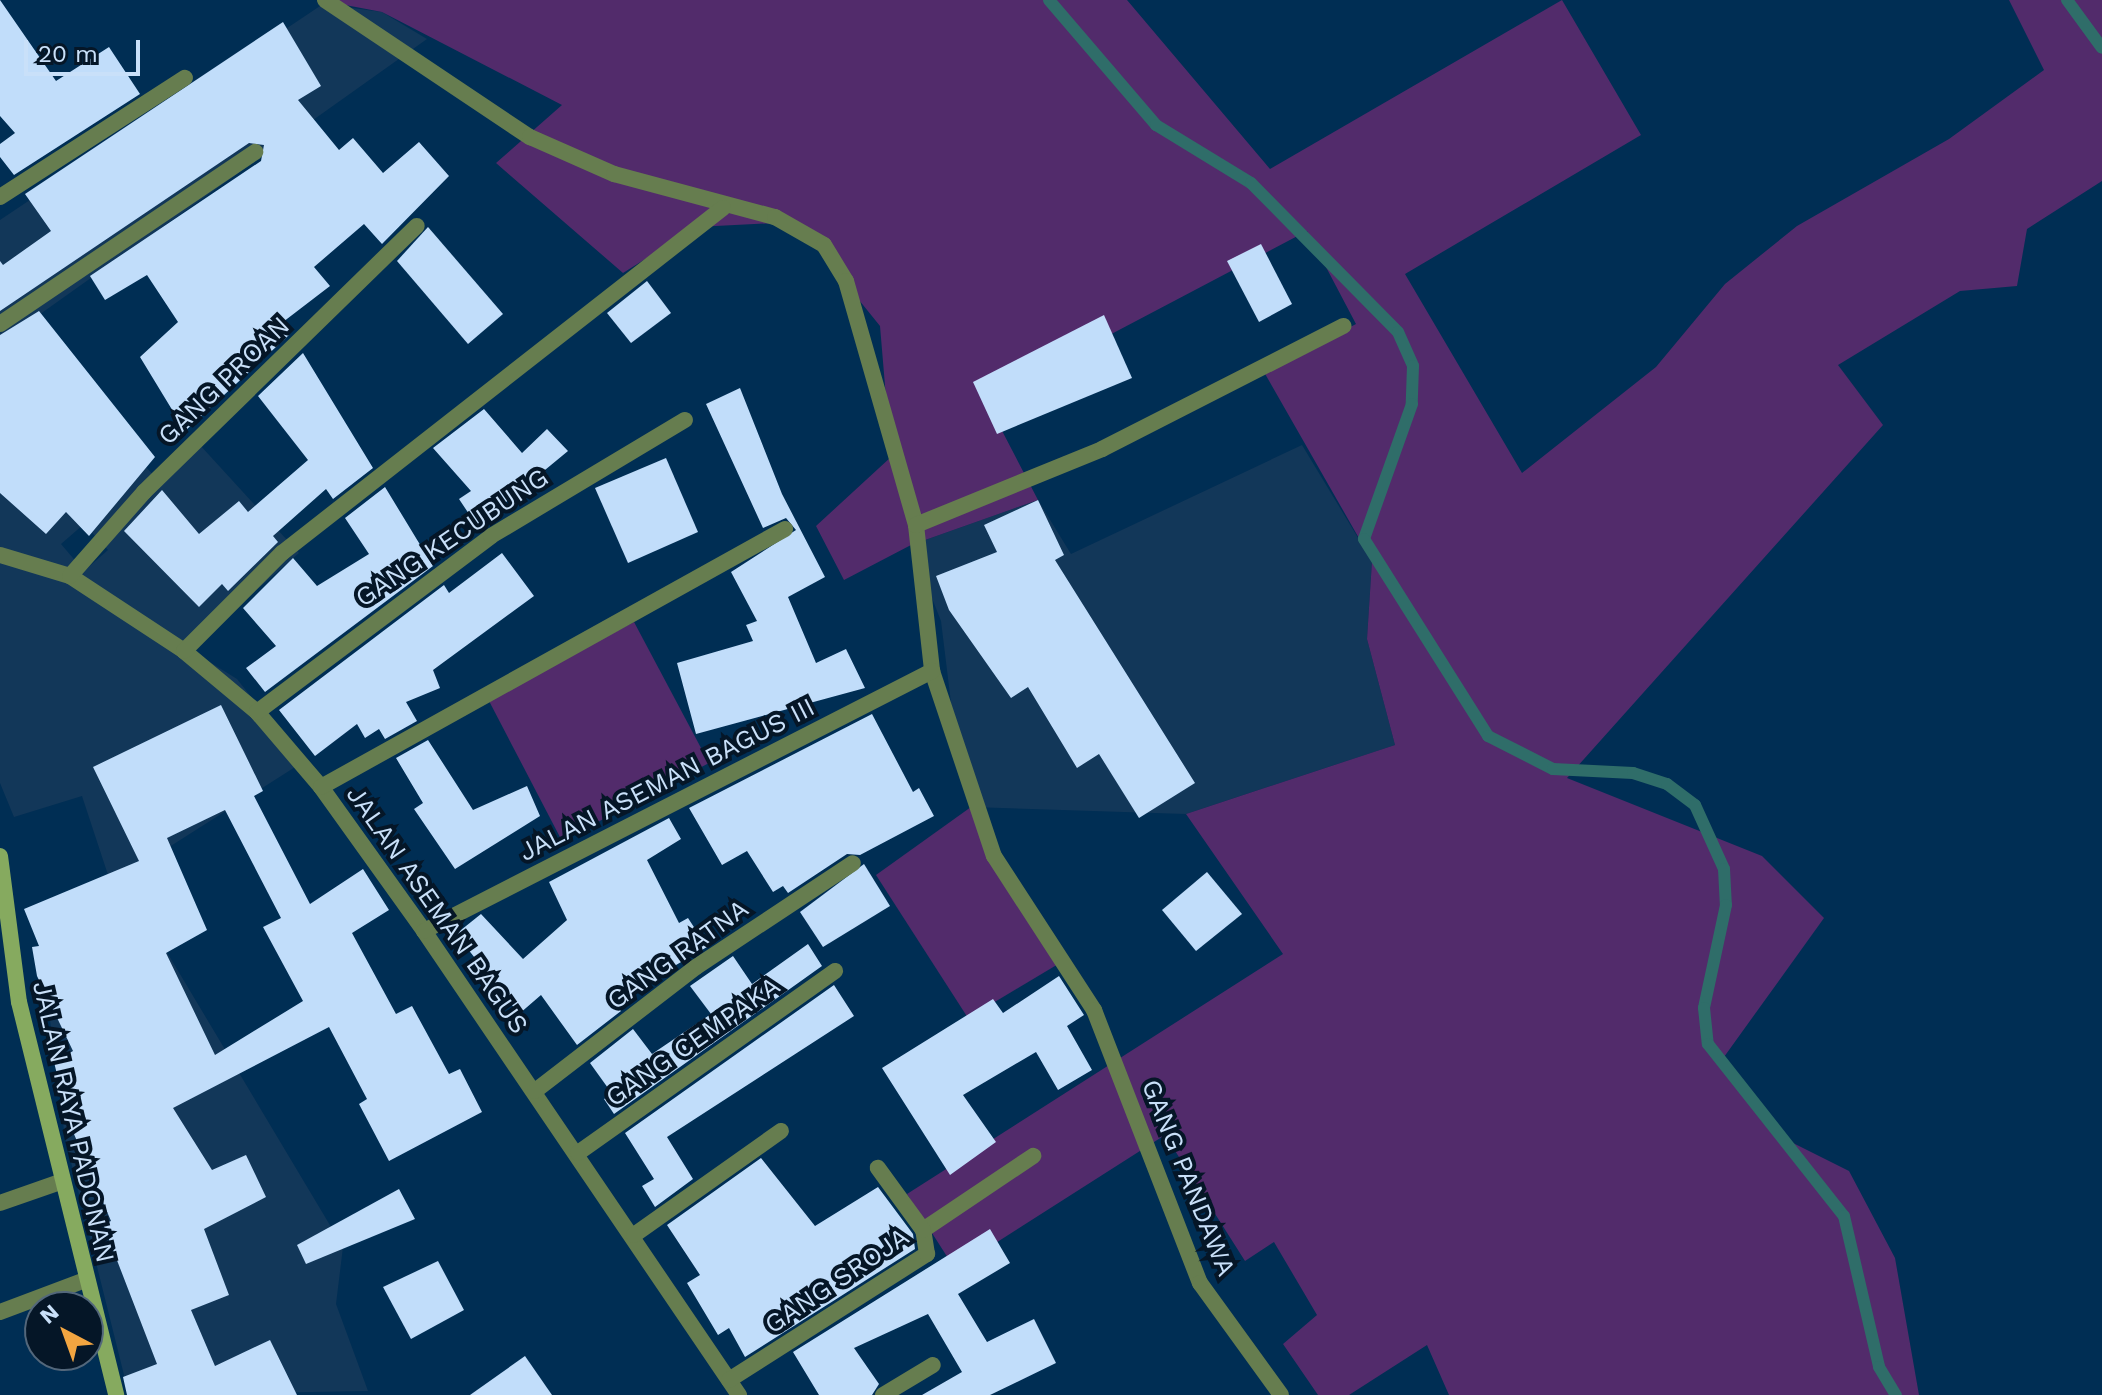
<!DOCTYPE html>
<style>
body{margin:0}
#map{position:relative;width:2102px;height:1395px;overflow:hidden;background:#002e54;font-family:"Work Sans",sans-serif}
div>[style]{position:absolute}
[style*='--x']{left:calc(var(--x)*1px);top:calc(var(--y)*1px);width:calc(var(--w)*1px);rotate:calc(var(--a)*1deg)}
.built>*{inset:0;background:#123759}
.green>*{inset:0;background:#522b6b}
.stream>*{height:12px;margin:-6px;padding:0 6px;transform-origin:6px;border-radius:6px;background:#2f6d69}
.building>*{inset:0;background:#c1ddfa}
.street>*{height:16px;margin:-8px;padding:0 8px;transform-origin:8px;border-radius:8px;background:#667d4f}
.secondary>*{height:16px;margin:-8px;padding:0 8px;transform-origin:8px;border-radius:8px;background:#86aa5f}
span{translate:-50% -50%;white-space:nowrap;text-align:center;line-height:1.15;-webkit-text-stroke:8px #051627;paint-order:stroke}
.street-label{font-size:26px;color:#c9e0f9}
.north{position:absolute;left:24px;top:1291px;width:80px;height:80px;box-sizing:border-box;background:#051627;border:2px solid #53677b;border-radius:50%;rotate:319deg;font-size:22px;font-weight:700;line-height:32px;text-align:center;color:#c9e0f9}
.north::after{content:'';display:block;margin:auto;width:28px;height:36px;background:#f2a541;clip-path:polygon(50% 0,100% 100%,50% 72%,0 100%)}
.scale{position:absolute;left:24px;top:40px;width:116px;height:36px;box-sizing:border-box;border:4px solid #c9e0f9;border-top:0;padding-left:10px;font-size:24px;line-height:28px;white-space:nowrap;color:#c9e0f9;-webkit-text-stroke:6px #051627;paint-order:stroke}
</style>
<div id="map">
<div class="built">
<div style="clip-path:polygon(evenodd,323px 4px,382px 12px,427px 39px,22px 327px,162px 485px,199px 444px,299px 553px,189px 649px,237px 679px,303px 762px,122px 877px,343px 1247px,336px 1304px,368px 1391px,129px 1395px,65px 1138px,36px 910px,111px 884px,82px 796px,14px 817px,0 783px,0 220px,323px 4px,84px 524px,108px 550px,84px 571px,61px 544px,84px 524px)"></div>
<div style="clip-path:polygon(1302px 445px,1372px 561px,1367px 639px,1395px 745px,1186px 814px,971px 807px,958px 760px,941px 621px,911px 545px,1038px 500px,1071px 554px)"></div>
</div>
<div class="green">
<div style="clip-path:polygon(319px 0,1127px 0,1270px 169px,1562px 0,1641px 135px,1405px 274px,1522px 473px,1656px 367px,1725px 284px,1797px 226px,1949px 139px,2044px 70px,2009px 0,2102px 0,2102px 181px,2027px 229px,2017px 286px,1960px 291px,1838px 365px,1883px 425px,1567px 778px,1762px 856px,1824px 918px,1724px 1057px,1773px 1133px,1849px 1171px,1895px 1258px,1919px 1395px,1449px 1395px,1427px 1345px,1349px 1395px,1318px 1395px,1283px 1344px,1317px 1315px,1274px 1242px,1245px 1261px,1165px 1135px,955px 1269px,907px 1194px,1283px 954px,1186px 814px,1395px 745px,1367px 639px,1372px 561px,1264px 372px,1356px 324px,1307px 231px,986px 400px,1038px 500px,911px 545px,844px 580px,816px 526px,891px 457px,880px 326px,796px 222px,696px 227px,623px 273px,496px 163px,562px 105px,382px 12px)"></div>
<div style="clip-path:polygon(634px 622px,709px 763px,562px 841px,488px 699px)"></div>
<div style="clip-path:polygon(971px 807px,1065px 960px,968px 1018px,876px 875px)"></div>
</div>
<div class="stream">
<div style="--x:1049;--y:0;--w:165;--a:49.4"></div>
<div style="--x:1156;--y:125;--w:111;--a:31.4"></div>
<div style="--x:1251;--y:183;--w:209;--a:45.4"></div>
<div style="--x:1398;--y:332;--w:37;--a:66"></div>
<div style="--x:1413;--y:366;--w:38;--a:92"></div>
<div style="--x:1412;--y:404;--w:143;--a:109.6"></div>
<div style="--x:1364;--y:539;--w:233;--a:57.8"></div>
<div style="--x:1488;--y:736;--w:73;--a:26.9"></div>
<div style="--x:1553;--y:769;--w:80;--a:2.9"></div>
<div style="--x:1633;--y:773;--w:36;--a:18"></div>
<div style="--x:1667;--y:784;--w:35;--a:37"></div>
<div style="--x:1695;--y:805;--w:70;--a:65.6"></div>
<div style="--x:1724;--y:869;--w:36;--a:87"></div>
<div style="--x:1726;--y:905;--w:105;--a:102.1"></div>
<div style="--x:1704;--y:1008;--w:36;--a:84"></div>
<div style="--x:1708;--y:1044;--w:219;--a:51.7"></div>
<div style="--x:1844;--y:1216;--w:155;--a:76.9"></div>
<div style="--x:1879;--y:1367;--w:33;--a:59"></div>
<div style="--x:2067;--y:0;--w:59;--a:53.9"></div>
</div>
<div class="building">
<div style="clip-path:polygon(0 0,56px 81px,109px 47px,140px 94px,14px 175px,0 157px,0 144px,15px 133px,0 116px)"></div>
<div style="clip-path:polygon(283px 22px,321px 86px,298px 100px,339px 150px,353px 138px,383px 173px,419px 142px,449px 176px,382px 244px,364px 224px,314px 267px,330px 286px,283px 322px,289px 335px,185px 431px,140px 357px,178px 322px,147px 275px,105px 300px,90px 276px,261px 161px,264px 145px,249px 143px,0 311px,0 261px,3px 265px,51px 231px,25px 194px)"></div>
<div style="clip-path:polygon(428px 227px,503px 314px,468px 344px,397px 261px)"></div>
<div style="clip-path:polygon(1261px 244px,1292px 304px,1259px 322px,1227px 261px)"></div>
<div style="clip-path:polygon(647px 281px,671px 313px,631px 343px,607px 313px)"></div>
<div style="clip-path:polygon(39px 311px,155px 457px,89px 536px,66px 512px,46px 534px,0 493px,0 335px)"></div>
<div style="clip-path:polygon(1104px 315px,1132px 378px,997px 434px,973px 382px)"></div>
<div style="clip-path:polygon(303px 353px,373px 468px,333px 499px,326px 489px,273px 536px,278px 542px,228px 591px,222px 584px,199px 607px,124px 531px,162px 490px,199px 534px,239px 501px,248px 512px,308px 460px,258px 396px)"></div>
<div style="clip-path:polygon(740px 388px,782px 494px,825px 577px,788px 597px,816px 663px,846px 649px,865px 688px,696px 734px,677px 663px,753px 641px,746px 625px,757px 621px,731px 572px,796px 530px,786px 518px,763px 528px,706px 404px)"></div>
<div style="clip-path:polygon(484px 409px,522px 453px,547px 429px,568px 451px,477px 526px,459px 499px,471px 491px,433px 448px)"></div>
<div style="clip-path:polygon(666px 458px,698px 532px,628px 563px,595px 488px)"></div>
<div style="clip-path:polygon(385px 487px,433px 566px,265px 692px,246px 668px,276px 646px,243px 608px,293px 558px,317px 586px,369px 554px,345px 518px)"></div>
<div style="clip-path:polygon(1038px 500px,1064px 555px,1055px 560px,1195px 783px,1139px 818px,1099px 754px,1077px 768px,1028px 687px,1011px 698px,949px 610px,936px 576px,997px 552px,984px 525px)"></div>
<div style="clip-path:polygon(502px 553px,534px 596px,433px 670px,440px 688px,406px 702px,417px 721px,385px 739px,379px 729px,365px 738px,357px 724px,315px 756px,279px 710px,444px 585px,449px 593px)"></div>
<div style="clip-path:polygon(evenodd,221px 705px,263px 791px,254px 796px,310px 904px,363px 869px,389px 910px,352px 933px,396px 1014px,412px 1006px,449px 1074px,460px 1069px,482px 1112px,389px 1161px,359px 1104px,367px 1099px,329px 1027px,173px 1108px,212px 1170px,246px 1155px,266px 1197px,204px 1229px,229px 1295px,191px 1310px,215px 1366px,270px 1340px,297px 1395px,127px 1395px,123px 1377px,157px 1364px,103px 1224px,111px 1221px,68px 1120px,54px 1062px,73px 1051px,37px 976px,32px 947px,39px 946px,24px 909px,139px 861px,93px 767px,221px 705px,225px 810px,281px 918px,263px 927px,303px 1001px,215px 1055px,166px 953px,207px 930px,167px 838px,225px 810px)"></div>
<div style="clip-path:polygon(872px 714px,913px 792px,919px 788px,934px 816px,860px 855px,847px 854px,788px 893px,783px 886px,773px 892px,747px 851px,722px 865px,689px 808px)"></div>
<div style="clip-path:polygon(428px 740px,473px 810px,527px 786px,540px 816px,455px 869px,414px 809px,423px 803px,396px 758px)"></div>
<div style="clip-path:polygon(669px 818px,681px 839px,647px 860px,679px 923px,688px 918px,707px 947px,614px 1001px,621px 1011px,577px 1045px,541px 995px,519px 1014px,456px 934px,481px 914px,523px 959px,567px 920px,549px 882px)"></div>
<div style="clip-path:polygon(864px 864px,890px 906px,823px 947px,800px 912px)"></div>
<div style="clip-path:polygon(1207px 872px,1242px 914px,1196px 951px,1162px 910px)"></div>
<div style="clip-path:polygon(808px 944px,822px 966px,614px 1114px,604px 1099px,613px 1095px,590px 1063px,633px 1029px,652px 1054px,711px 1014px,690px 986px,733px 956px,752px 984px)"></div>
<div style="clip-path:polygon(1059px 976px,1084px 1015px,1067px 1026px,1092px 1070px,1058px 1090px,1036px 1052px,963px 1095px,996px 1142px,950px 1175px,882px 1068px,993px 999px,1003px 1013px)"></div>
<div style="clip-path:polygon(834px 985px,854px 1016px,667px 1137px,693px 1179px,655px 1207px,642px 1186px,654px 1179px,625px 1133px)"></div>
<div style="clip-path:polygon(761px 1158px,815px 1226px,878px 1187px,913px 1234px,915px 1249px,745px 1357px,729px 1328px,718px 1335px,687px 1283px,700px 1275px,667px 1225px)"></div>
<div style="clip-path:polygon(399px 1189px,415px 1219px,306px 1264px,297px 1245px)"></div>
<div style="clip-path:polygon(990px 1229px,1010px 1263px,958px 1294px,987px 1342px,1034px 1319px,1056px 1363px,990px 1395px,922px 1395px,962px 1372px,928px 1314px,854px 1348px,879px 1384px,872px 1395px,819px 1395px,793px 1352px)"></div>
<div style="clip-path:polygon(438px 1261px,464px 1310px,411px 1339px,383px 1287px)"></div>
<div style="clip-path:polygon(525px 1356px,552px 1395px,470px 1395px)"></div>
</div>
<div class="street">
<div style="--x:325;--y:0;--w:247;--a:33.8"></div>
<div style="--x:530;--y:137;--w:92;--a:23.8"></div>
<div style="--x:614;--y:174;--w:167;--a:15"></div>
<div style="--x:775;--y:217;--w:56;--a:29.7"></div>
<div style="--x:824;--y:245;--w:42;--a:58.6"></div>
<div style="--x:846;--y:281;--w:254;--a:74"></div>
<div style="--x:916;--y:525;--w:147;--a:83.7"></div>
<div style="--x:932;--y:671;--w:195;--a:71.5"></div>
<div style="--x:994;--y:856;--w:184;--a:57"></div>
<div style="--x:1094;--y:1010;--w:293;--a:68.8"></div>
<div style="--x:1200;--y:1283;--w:138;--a:54.1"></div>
<div style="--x:0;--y:197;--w:220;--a:-32.8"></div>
<div style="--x:0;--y:324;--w:308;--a:-34"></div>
<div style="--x:916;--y:525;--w:201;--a:-22.2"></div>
<div style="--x:1102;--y:449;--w:271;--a:-27"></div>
<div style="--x:0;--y:555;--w:73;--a:16.7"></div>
<div style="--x:70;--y:576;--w:136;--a:33.3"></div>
<div style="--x:184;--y:651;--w:95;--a:39.9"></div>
<div style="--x:257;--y:712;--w:99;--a:49.5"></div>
<div style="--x:321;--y:787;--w:177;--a:54.4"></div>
<div style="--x:424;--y:931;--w:561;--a:55.83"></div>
<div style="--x:70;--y:576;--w:112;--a:-48.6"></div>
<div style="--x:144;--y:492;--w:381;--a:-44.3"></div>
<div style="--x:184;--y:651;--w:139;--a:-45"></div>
<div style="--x:282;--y:553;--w:560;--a:-38.04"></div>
<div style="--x:257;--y:712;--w:293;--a:-36.9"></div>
<div style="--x:491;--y:536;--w:226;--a:-30.9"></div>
<div style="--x:321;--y:787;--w:531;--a:-29.08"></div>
<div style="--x:424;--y:931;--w:571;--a:-27.1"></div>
<div style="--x:535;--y:1091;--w:203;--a:-37.6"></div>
<div style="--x:696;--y:967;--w:188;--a:-33.5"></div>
<div style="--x:578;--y:1153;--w:315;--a:-35.3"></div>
<div style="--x:0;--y:1203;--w:64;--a:-19.3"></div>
<div style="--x:923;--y:1230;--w:133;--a:-33.9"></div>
<div style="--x:634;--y:1235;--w:180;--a:-35.3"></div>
<div style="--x:0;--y:1312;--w:91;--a:-20.6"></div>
<div style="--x:729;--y:1380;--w:235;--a:-32.5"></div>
<div style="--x:927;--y:1254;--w:24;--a:-99"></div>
<div style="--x:923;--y:1230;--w:77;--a:-126"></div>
<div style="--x:883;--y:1395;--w:58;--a:-31"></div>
</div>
<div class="secondary">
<div style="--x:0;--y:856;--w:147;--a:82.6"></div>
<div style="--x:19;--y:1002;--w:405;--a:76.1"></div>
</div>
<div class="street-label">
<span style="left:224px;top:381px;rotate:-44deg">GANG PROAN</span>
<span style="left:452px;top:538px;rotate:-34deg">GANG KECUBUNG</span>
<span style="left:667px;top:780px;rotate:-27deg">JALAN ASEMAN BAGUS III</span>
<span style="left:437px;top:910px;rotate:55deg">JALAN ASEMAN BAGUS</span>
<span style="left:678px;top:955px;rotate:-36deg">GANG RATNA</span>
<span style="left:693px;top:1042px;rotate:-35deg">GANG CEMPAKA</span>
<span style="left:73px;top:1122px;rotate:77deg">JALAN RAYA PADONAN</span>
<span style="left:1188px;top:1178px;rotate:68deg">GANG PANDAWA</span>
<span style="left:837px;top:1281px;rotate:-34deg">GANG SROJA</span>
</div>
<div class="north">N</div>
<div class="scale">20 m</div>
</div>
